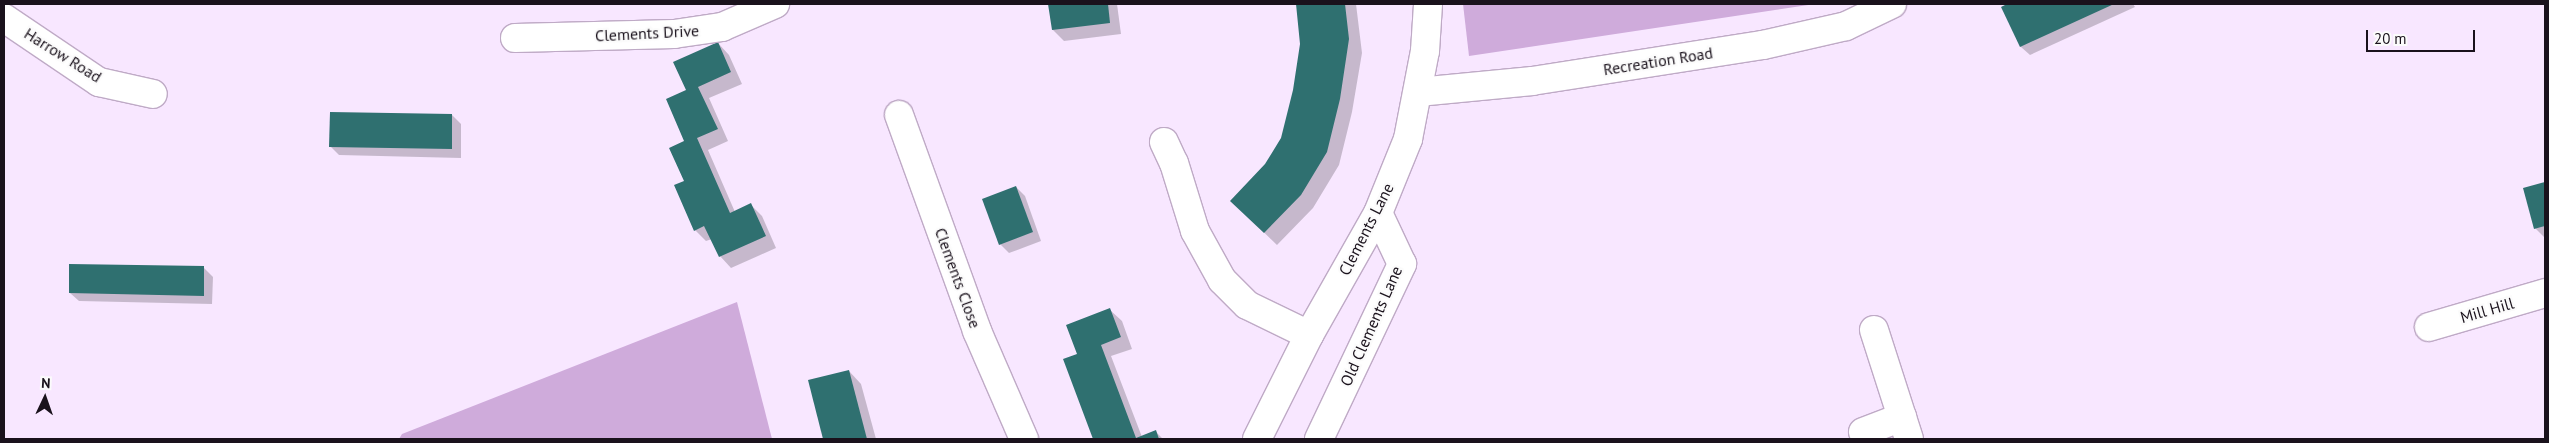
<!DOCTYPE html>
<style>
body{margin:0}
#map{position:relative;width:2549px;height:443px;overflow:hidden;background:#f8e7ff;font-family:"PT Sans",sans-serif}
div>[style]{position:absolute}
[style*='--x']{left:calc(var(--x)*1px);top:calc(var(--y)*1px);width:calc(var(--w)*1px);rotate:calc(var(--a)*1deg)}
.green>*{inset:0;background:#cfabdb}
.shadow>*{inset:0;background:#0003}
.building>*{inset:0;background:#2f7070}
.roads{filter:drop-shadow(1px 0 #bfaac6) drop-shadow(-1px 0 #bfaac6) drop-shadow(0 1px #bfaac6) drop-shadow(0 -1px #bfaac6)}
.street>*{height:28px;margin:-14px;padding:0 14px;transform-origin:14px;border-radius:14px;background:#fff}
.secondary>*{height:28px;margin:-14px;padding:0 14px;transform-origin:14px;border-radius:14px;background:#fff}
span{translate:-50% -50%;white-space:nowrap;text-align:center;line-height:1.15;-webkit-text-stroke:4.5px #fbfbfb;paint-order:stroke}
.street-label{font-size:16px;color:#1a121c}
.frame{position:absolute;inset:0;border:5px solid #1a121c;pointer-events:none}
.north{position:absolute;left:20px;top:373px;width:50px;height:50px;-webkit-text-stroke:4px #fbfbfb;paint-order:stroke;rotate:3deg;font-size:14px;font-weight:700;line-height:20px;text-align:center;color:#1a121c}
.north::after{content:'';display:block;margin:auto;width:18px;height:22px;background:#1a121c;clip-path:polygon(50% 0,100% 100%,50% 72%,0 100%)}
.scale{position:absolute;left:2366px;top:30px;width:109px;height:22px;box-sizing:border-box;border:2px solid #1a121c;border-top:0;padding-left:6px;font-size:15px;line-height:18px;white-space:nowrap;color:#1a121c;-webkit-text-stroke:4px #fbfbfb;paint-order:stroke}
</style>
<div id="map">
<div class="green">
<div style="clip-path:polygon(1463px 4px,1815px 4px,1469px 56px)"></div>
<div style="clip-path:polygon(737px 302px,772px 439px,399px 439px,402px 434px)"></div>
</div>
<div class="shadow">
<div style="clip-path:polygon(1049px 4px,1117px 4px,1121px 34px,1064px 41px,1053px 30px)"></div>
<div style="clip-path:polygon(1297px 4px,1356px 4px,1362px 53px,1352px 112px,1339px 165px,1313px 208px,1277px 245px,1244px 213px,1266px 165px,1282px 138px,1294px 90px,1302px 44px)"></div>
<div style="clip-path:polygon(2010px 4px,2133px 4px,2135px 7px,2030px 55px,2021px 47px,2002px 7px)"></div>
<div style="clip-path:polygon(718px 43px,729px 55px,742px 84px,709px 98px,728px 141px,708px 150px,735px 212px,751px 205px,762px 216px,776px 248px,731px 268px,720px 256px,712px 239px,706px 241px,695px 230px,685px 182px,688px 91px)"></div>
<div style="clip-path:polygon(452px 115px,461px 124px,461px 158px,339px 155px,330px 146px)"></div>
<div style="clip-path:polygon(2545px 184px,2545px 237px,2544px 237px,2535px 228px,2525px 189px)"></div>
<div style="clip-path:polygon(1016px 187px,1025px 196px,1041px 241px,1009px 253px,1000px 244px)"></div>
<div style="clip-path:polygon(204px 268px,213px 277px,212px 304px,79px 301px,70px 293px)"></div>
<div style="clip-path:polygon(1110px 310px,1122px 321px,1132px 349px,1111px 356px,1142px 437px,1156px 432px,1163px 439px,1094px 439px,1065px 360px,1078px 354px)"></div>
<div style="clip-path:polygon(849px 371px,861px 384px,876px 439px,825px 439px,810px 381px)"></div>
</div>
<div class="building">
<div style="clip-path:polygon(1048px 4px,1108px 4px,1110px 23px,1052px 30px)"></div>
<div style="clip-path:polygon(1296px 4px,1345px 4px,1349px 39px,1340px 99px,1327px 152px,1301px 195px,1264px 233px,1230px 201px,1265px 164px,1281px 138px,1293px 90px,1300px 44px)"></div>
<div style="clip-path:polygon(2007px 4px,2114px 4px,2020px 47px,2001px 7px)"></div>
<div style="clip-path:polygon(718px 42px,731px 72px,698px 87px,718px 129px,697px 138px,730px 213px,751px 203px,766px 236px,719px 257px,704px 226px,694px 231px,674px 185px,684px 181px,669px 148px,684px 141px,666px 99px,686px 90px,673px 62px)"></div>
<div style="clip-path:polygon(330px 112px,452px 114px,452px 149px,329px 147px)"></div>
<div style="clip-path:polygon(2545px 182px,2545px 226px,2534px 229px,2523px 188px)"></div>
<div style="clip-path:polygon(1016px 186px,1033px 232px,999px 245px,982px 199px)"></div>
<div style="clip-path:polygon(69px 264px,204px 266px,204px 296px,69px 293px)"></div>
<div style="clip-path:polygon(1110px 308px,1121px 337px,1101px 345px,1136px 438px,1156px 430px,1159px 439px,1093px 439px,1063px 359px,1077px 354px,1066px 325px)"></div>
<div style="clip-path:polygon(849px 370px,867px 439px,823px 439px,808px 380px)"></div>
</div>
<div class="roads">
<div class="street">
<div style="--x:4;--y:18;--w:115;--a:34"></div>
<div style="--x:99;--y:82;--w:55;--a:12.5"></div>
<div style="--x:515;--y:38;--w:159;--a:-1.4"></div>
<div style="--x:674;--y:34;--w:49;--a:-8.3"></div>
<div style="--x:722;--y:27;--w:58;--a:-23.5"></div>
<div style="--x:1418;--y:92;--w:115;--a:-5.5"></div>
<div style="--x:1532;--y:81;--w:234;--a:-8.9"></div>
<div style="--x:1763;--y:45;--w:85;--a:-12.9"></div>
<div style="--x:1846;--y:26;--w:51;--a:-25.6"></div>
<div style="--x:899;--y:115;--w:230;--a:70.1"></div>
<div style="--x:977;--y:331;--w:118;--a:66.5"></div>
<div style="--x:1164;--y:142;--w:23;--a:65"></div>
<div style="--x:1174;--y:163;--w:71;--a:72.8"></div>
<div style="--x:1195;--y:231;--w:56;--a:61.1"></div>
<div style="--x:1222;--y:280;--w:35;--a:45"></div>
<div style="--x:1247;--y:305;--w:69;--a:25.8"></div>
<div style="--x:2429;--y:327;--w:121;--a:-16.3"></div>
<div style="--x:1874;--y:330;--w:114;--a:72.2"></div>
<div style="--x:1863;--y:432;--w:42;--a:-21"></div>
<div style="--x:1319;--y:439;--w:194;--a:-64.6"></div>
<div style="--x:1402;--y:264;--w:56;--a:-115.2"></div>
</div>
<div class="secondary">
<div style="--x:1257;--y:439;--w:116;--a:-63.4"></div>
<div style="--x:1309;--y:335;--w:140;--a:-60.5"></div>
<div style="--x:1378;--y:213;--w:80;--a:-67.9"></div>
<div style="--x:1408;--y:139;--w:90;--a:-79.1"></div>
<div style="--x:1425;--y:51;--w:47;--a:-86.3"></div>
</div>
</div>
<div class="street-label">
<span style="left:647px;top:33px;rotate:-3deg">Clements Drive</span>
<span style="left:63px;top:55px;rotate:32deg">Harrow Road</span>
<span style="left:1658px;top:61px;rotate:-9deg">Recreation Road</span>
<span style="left:1366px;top:229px;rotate:-63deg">Clements Lane</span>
<span style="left:958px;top:278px;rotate:70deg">Clements Close</span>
<span style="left:2487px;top:310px;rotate:-16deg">Mill Hill</span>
<span style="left:1371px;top:326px;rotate:-66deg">Old Clements Lane</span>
</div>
<div class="frame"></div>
<div class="north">N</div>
<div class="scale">20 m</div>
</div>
